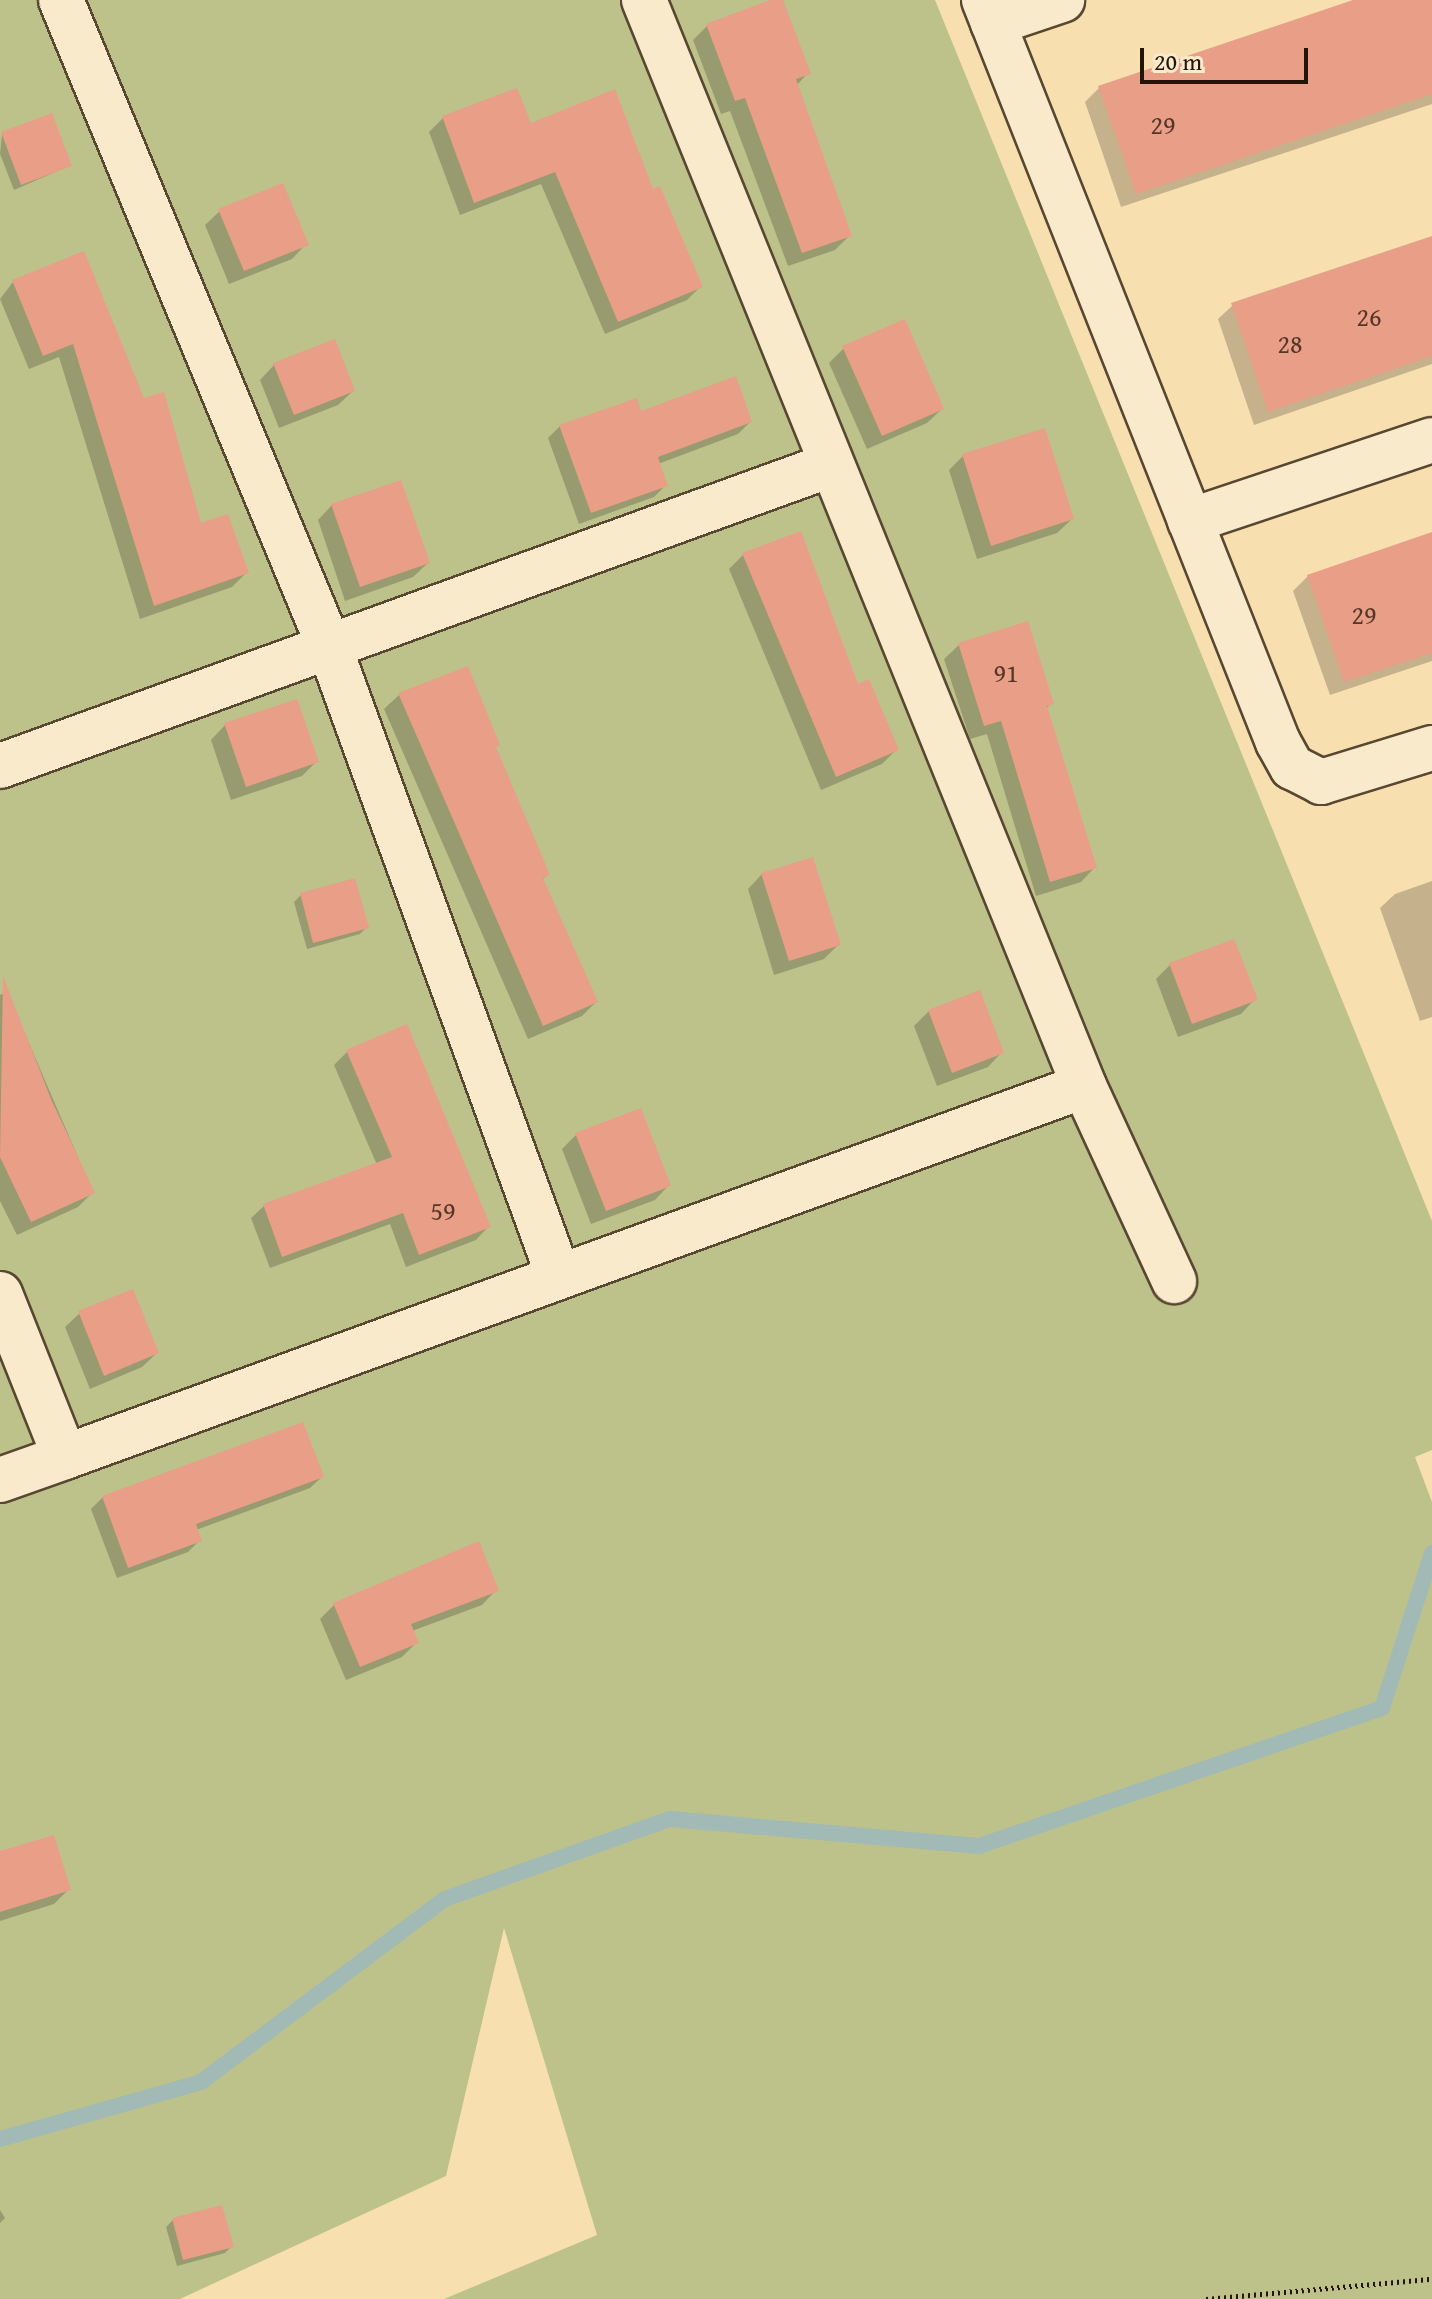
<!DOCTYPE html>
<style>
body{margin:0}
#map{position:relative;width:1432px;height:2299px;overflow:hidden;background:#f7dfb0;font-family:"Gentium Book Plus",serif}
div>[style]{position:absolute}
[style*='--x']{left:calc(var(--x)*1px);top:calc(var(--y)*1px);width:calc(var(--w)*1px);rotate:calc(var(--a)*1deg)}
.green>*{inset:0;background:#bdc28b}
.shadow>*{inset:0;background:#0003}
.stream>*{height:16px;margin:-8px;padding:0 8px;transform-origin:8px;border-radius:8px;background:#a1bab5}
.building>*{inset:0;background:#e89e87}
.path>*{height:5px;margin-top:-2.5px;transform-origin:0;background:repeating-linear-gradient(90deg,#231507 0 2px,transparent 0 6px)}
.roads{filter:drop-shadow(2px 0 #584831) drop-shadow(-2px 0 #584831) drop-shadow(0 2px #584831) drop-shadow(0 -2px #584831)}
.minor>*{height:44px;margin:-22px;padding:0 22px;transform-origin:22px;border-radius:22px;background:#faeacc}
span{translate:-50% -50%;white-space:nowrap;text-align:center;line-height:1.15;-webkit-text-stroke:6px #faeacc;paint-order:stroke}
.number-label{font-size:26px;color:#543727}
.number-label span{-webkit-text-stroke-width:0}
.scale{position:absolute;left:1140px;top:48px;width:168px;height:36px;box-sizing:border-box;border:4px solid #231507;border-top:0;padding-left:10px;font-size:24px;line-height:28px;white-space:nowrap;color:#231507;-webkit-text-stroke:6px #faeacc;paint-order:stroke}
</style>
<div id="map">
<div class="green">
<div style="clip-path:polygon(0 0,935px 0,1432px 1221px,1432px 1450px,1415px 1457px,1432px 1502px,1432px 2299px,444px 2299px,597px 2235px,504px 1928px,446px 2176px,180px 2299px,0 2299px)"></div>
</div>
<div class="shadow">
<div style="clip-path:polygon(776px 0,781px 0,808px 73px,796px 86px,850px 235px,835px 250px,788px 266px,730px 111px,721px 114px,693px 40px,707px 26px)"></div>
<div style="clip-path:polygon(1365px 0,1432px 0,1432px 104px,1121px 207px,1085px 102px,1099px 88px)"></div>
<div style="clip-path:polygon(516px 90px,530px 126px,652px 192px,701px 286px,687px 300px,605px 334px,541px 184px,460px 215px,429px 132px,443px 118px)"></div>
<div style="clip-path:polygon(2px 134px,69px 166px,14px 190px,0 154px)"></div>
<div style="clip-path:polygon(220px 211px,306px 244px,292px 259px,229px 284px,205px 225px)"></div>
<div style="clip-path:polygon(1432px 238px,1432px 364px,1254px 425px,1218px 319px,1233px 305px)"></div>
<div style="clip-path:polygon(13px 282px,142px 401px,200px 526px,247px 572px,232px 587px,140px 619px,59px 357px,29px 369px,0 299px)"></div>
<div style="clip-path:polygon(844px 348px,942px 409px,927px 423px,867px 449px,829px 363px)"></div>
<div style="clip-path:polygon(274px 365px,353px 391px,338px 405px,279px 428px,260px 380px)"></div>
<div style="clip-path:polygon(640px 414px,750px 422px,738px 434px,658px 464px,666px 485px,654px 497px,579px 524px,548px 438px,560px 426px)"></div>
<div style="clip-path:polygon(963px 456px,1072px 519px,1057px 533px,977px 559px,949px 470px)"></div>
<div style="clip-path:polygon(332px 505px,428px 563px,413px 577px,345px 601px,318px 520px)"></div>
<div style="clip-path:polygon(1432px 534px,1432px 661px,1330px 695px,1293px 591px,1308px 576px)"></div>
<div style="clip-path:polygon(743px 555px,857px 686px,896px 750px,882px 764px,821px 790px,729px 569px)"></div>
<div style="clip-path:polygon(959px 645px,1051px 703px,1046px 709px,1095px 867px,1081px 882px,1036px 896px,987px 734px,970px 739px,944px 659px)"></div>
<div style="clip-path:polygon(467px 668px,494px 748px,548px 874px,542px 880px,596px 1002px,582px 1016px,528px 1039px,384px 709px,399px 695px)"></div>
<div style="clip-path:polygon(225px 725px,316px 762px,302px 776px,231px 800px,211px 740px)"></div>
<div style="clip-path:polygon(762px 874px,838px 945px,824px 959px,774px 975px,748px 889px)"></div>
<div style="clip-path:polygon(1432px 881px,1432px 1017px,1420px 1021px,1380px 908px,1395px 894px)"></div>
<div style="clip-path:polygon(301px 895px,367px 927px,360px 934px,307px 949px,294px 902px)"></div>
<div style="clip-path:polygon(1170px 965px,1255px 999px,1241px 1014px,1178px 1037px,1156px 979px)"></div>
<div style="clip-path:polygon(7px 992px,93px 1192px,78px 1207px,17px 1235px,0 1201px,0 995px)"></div>
<div style="clip-path:polygon(929px 1011px,1002px 1052px,988px 1067px,937px 1086px,914px 1026px)"></div>
<div style="clip-path:polygon(406px 1026px,488px 1227px,476px 1240px,406px 1267px,390px 1224px,270px 1268px,251px 1218px,264px 1206px,377px 1165px,334px 1065px,347px 1052px)"></div>
<div style="clip-path:polygon(576px 1135px,669px 1185px,655px 1200px,591px 1224px,562px 1149px)"></div>
<div style="clip-path:polygon(80px 1313px,157px 1353px,142px 1367px,90px 1389px,65px 1327px)"></div>
<div style="clip-path:polygon(322px 1477px,310px 1488px,196px 1530px,200px 1540px,188px 1552px,117px 1578px,91px 1509px,103px 1497px)"></div>
<div style="clip-path:polygon(496px 1590px,482px 1605px,412px 1631px,417px 1642px,402px 1657px,346px 1680px,320px 1619px,334px 1605px)"></div>
<div style="clip-path:polygon(0 1854px,69px 1889px,54px 1904px,0 1921px)"></div>
<div style="clip-path:polygon(0 2210px,5px 2218px,0 2223px)"></div>
<div style="clip-path:polygon(173px 2220px,232px 2246px,225px 2253px,177px 2266px,166px 2227px)"></div>
</div>
<div class="stream">
<div style="--x:0;--y:2139;--w:209;--a:-15.8"></div>
<div style="--x:201;--y:2082;--w:305;--a:-36.9"></div>
<div style="--x:445;--y:1899;--w:239;--a:-19.6"></div>
<div style="--x:670;--y:1819;--w:310;--a:5"></div>
<div style="--x:979;--y:1846;--w:426;--a:-18.9"></div>
<div style="--x:1382;--y:1708;--w:163;--a:-72.1"></div>
</div>
<div class="building">
<div style="clip-path:polygon(770px 0,783px 0,811px 74px,796px 79px,852px 236px,802px 253px,745px 98px,735px 101px,706px 24px)"></div>
<div style="clip-path:polygon(1353px 0,1432px 0,1432px 94px,1136px 194px,1098px 86px)"></div>
<div style="clip-path:polygon(517px 88px,531px 123px,615px 89px,653px 189px,660px 186px,703px 287px,618px 322px,555px 172px,474px 203px,442px 116px)"></div>
<div style="clip-path:polygon(52px 113px,72px 166px,21px 185px,1px 132px)"></div>
<div style="clip-path:polygon(283px 183px,309px 245px,244px 271px,218px 209px)"></div>
<div style="clip-path:polygon(1432px 236px,1432px 356px,1268px 412px,1231px 303px)"></div>
<div style="clip-path:polygon(84px 251px,144px 398px,164px 392px,201px 523px,228px 514px,249px 573px,154px 606px,73px 344px,43px 356px,12px 280px)"></div>
<div style="clip-path:polygon(905px 319px,944px 409px,882px 436px,842px 346px)"></div>
<div style="clip-path:polygon(335px 339px,355px 391px,294px 415px,273px 363px)"></div>
<div style="clip-path:polygon(736px 376px,752px 422px,658px 457px,668px 486px,591px 513px,559px 425px,637px 398px,641px 411px)"></div>
<div style="clip-path:polygon(1045px 428px,1074px 519px,991px 546px,962px 454px)"></div>
<div style="clip-path:polygon(401px 480px,430px 563px,360px 587px,331px 504px)"></div>
<div style="clip-path:polygon(801px 531px,858px 684px,869px 679px,899px 750px,836px 777px,742px 553px)"></div>
<div style="clip-path:polygon(1432px 532px,1432px 653px,1344px 682px,1307px 575px)"></div>
<div style="clip-path:polygon(1028px 621px,1054px 704px,1047px 706px,1097px 868px,1050px 882px,1001px 721px,984px 726px,958px 643px)"></div>
<div style="clip-path:polygon(468px 666px,500px 745px,496px 747px,550px 875px,543px 878px,598px 1002px,543px 1026px,398px 693px)"></div>
<div style="clip-path:polygon(297px 699px,319px 762px,246px 787px,224px 723px)"></div>
<div style="clip-path:polygon(813px 857px,841px 945px,789px 961px,761px 873px)"></div>
<div style="clip-path:polygon(355px 878px,369px 928px,313px 943px,300px 893px)"></div>
<div style="clip-path:polygon(1234px 939px,1258px 1000px,1192px 1024px,1169px 963px)"></div>
<div style="clip-path:polygon(3px 976px,51px 1099px,95px 1193px,31px 1222px,0 1157px)"></div>
<div style="clip-path:polygon(980px 990px,1004px 1053px,952px 1073px,928px 1010px)"></div>
<div style="clip-path:polygon(407px 1024px,491px 1227px,419px 1255px,403px 1213px,282px 1257px,263px 1204px,392px 1157px,346px 1050px)"></div>
<div style="clip-path:polygon(641px 1108px,671px 1186px,606px 1211px,575px 1133px)"></div>
<div style="clip-path:polygon(133px 1289px,159px 1353px,104px 1376px,78px 1311px)"></div>
<div style="clip-path:polygon(303px 1422px,324px 1477px,196px 1524px,202px 1541px,128px 1568px,102px 1496px)"></div>
<div style="clip-path:polygon(479px 1541px,499px 1591px,411px 1624px,419px 1643px,360px 1667px,333px 1603px)"></div>
<div style="clip-path:polygon(54px 1835px,71px 1890px,0 1912px,0 1851px)"></div>
<div style="clip-path:polygon(222px 2205px,234px 2247px,183px 2260px,172px 2218px)"></div>
</div>
<div class="path">
<div style="--x:1206;--y:2299;--w:227;--a:-5.1"></div>
</div>
<div class="roads">
<div class="minor">
<div style="--x:61;--y:0;--w:699;--a:67.47"></div>
<div style="--x:329;--y:646;--w:669;--a:69.99"></div>
<div style="--x:644;--y:0;--w:1172;--a:67.94"></div>
<div style="--x:1084;--y:1086;--w:215;--a:65.2"></div>
<div style="--x:984;--y:0;--w:798;--a:68.39"></div>
<div style="--x:1278;--y:742;--w:29;--a:61"></div>
<div style="--x:1292;--y:767;--w:33;--a:27"></div>
<div style="--x:1321;--y:782;--w:116;--a:-17"></div>
<div style="--x:993;--y:23;--w:73;--a:-18.4"></div>
<div style="--x:1190;--y:521;--w:255;--a:-18.5"></div>
<div style="--x:0;--y:766;--w:883;--a:-19.93"></div>
<div style="--x:0;--y:1294;--w:175;--a:68.3"></div>
<div style="--x:65;--y:1457;--w:69;--a:160.5"></div>
<div style="--x:65;--y:1457;--w:1084;--a:-20.01"></div>
</div>
</div>
<div class="number-label">
<span style="left:1163px;top:125px">29</span>
<span style="left:1369px;top:317px">26</span>
<span style="left:1290px;top:344px">28</span>
<span style="left:1364px;top:615px">29</span>
<span style="left:1006px;top:673px">91</span>
<span style="left:443px;top:1211px">59</span>
</div>
<div class="scale">20 m</div>
</div>
